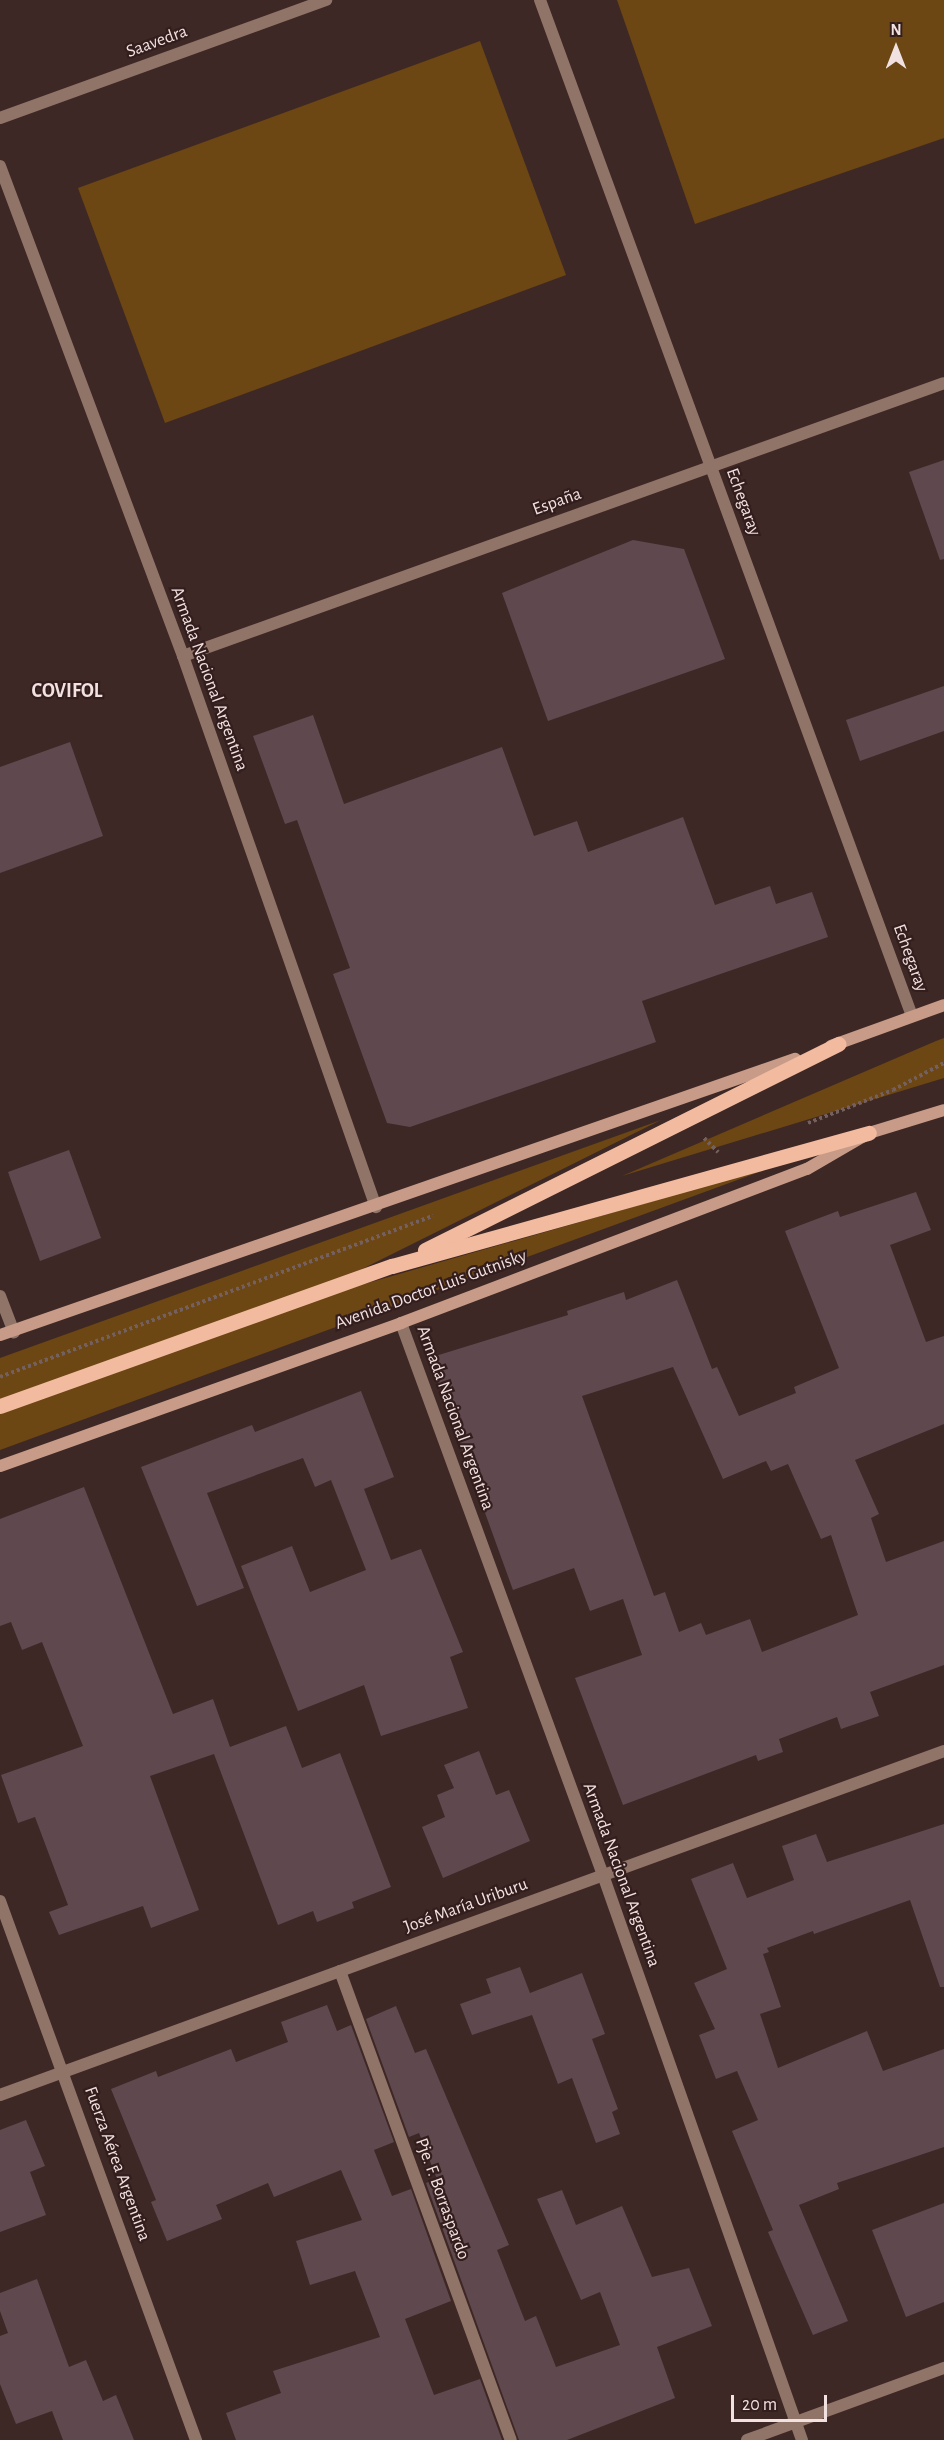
<!DOCTYPE html>
<meta charset="utf-8">
<style>
body{margin:0}
#map{position:relative;width:944px;height:2440px;overflow:hidden;background:#3e2826;font-family:"Alegreya Sans",sans-serif}
div>[style]{position:absolute}
[style*='--x']{left:calc(var(--x)*1px);top:calc(var(--y)*1px);width:calc(var(--w)*1px);rotate:calc(var(--a)*1deg)}
.green>*{inset:0;background:#6c4613}
.building>*{inset:0;background:#60484f}
.path>*{height:4px;margin-top:-2px;transform-origin:0;background:repeating-linear-gradient(90deg,#74605f 0 3px,transparent 0 6px)}
.lane>*{height:12px;margin:-6px;padding:0 6px;transform-origin:6px;border-radius:6px;background:#907468}
.street>*{height:12px;margin:-6px;padding:0 6px;transform-origin:6px;border-radius:6px;background:#907468}
.secondary>*{height:12px;margin:-6px;padding:0 6px;transform-origin:6px;border-radius:6px;background:#c79b87}
.primary>*{height:15px;margin:-7.5px;padding:0 7.5px;transform-origin:7.5px;border-radius:7.5px;background:#f2ba9f}
span{translate:-50% -50%;white-space:nowrap;text-align:center;line-height:1.15;-webkit-text-stroke:4.5px #341e1d;paint-order:stroke}
.street-label{font-size:18px;color:#f1e2e1}
.neighbourhood-label{font-size:20px;color:#f1e2e1;font-weight:700}
.north{position:absolute;left:866px;top:18px;width:60px;height:60px;-webkit-text-stroke:4px #341e1d;paint-order:stroke;rotate:0deg;font-size:16px;font-weight:700;line-height:24px;text-align:center;color:#f1e2e1}
.north::after{content:'';display:block;margin:auto;width:21px;height:27px;background:#f1e2e1;clip-path:polygon(50% 0,100% 100%,50% 72%,0 100%)}
.scale{position:absolute;left:731px;top:2395px;width:96px;height:27px;box-sizing:border-box;border:3px solid #f1e2e1;border-top:0;padding-left:8px;font-size:18px;line-height:21px;white-space:nowrap;color:#f1e2e1;-webkit-text-stroke:4px #341e1d;paint-order:stroke}
</style>
<div id="map">
<div class="green">
<div style="clip-path:polygon(617px 0,944px 0,944px 138px,695px 224px)"></div>
<div style="clip-path:polygon(480px 41px,566px 275px,165px 423px,78px 188px)"></div>
<div style="clip-path:polygon(944px 1038px,944px 1078px,622px 1176px,936px 1041px)"></div>
<div style="clip-path:polygon(661px 1120px,288px 1306px,781px 1164px,0 1450px,0 1358px)"></div>
</div>
<div class="building">
<div style="clip-path:polygon(944px 460px,944px 559px,940px 560px,909px 472px)"></div>
<div style="clip-path:polygon(633px 540px,684px 549px,725px 659px,548px 721px,502px 593px)"></div>
<div style="clip-path:polygon(944px 686px,944px 731px,860px 761px,846px 720px)"></div>
<div style="clip-path:polygon(313px 715px,344px 804px,502px 747px,534px 836px,577px 821px,588px 852px,683px 817px,715px 905px,770px 886px,776px 904px,812px 892px,828px 937px,642px 1001px,656px 1042px,410px 1127px,387px 1123px,333px 974px,350px 968px,297px 820px,285px 824px,253px 736px)"></div>
<div style="clip-path:polygon(70px 742px,103px 836px,0 873px,0 767px)"></div>
<div style="clip-path:polygon(69px 1150px,101px 1238px,40px 1261px,8px 1172px)"></div>
<div style="clip-path:polygon(evenodd,916px 1192px,931px 1230px,890px 1245px,926px 1342px,944px 1336px,944px 1424px,855px 1460px,879px 1514px,871px 1518px,886px 1562px,944px 1541px,944px 1665px,870px 1692px,879px 1716px,841px 1729px,837px 1717px,779px 1739px,783px 1752px,758px 1761px,756px 1755px,623px 1805px,575px 1678px,642px 1655px,623px 1599px,590px 1611px,574px 1568px,513px 1590px,429px 1358px,568px 1315px,567px 1311px,624px 1292px,626px 1300px,677px 1280px,712px 1369px,717px 1367px,739px 1416px,796px 1393px,794px 1387px,839px 1368px,785px 1231px,838px 1211px,840px 1217px,916px 1192px,673px 1367px,723px 1479px,766px 1461px,771px 1471px,788px 1464px,821px 1539px,831px 1535px,858px 1615px,762px 1652px,750px 1619px,706px 1635px,701px 1623px,679px 1632px,665px 1592px,654px 1596px,582px 1396px,673px 1367px)"></div>
<div style="clip-path:polygon(361px 1391px,394px 1477px,364px 1489px,391px 1560px,421px 1549px,463px 1652px,450px 1657px,468px 1708px,381px 1736px,364px 1685px,298px 1711px,241px 1566px,292px 1546px,310px 1592px,366px 1570px,331px 1480px,315px 1487px,303px 1458px,207px 1493px,244px 1588px,197px 1606px,141px 1467px,252px 1425px,255px 1432px)"></div>
<div style="clip-path:polygon(84px 1487px,173px 1714px,213px 1699px,230px 1747px,286px 1726px,302px 1768px,340px 1753px,391px 1887px,352px 1902px,354px 1908px,317px 1922px,313px 1911px,278px 1925px,214px 1754px,150px 1776px,199px 1910px,151px 1928px,143px 1906px,59px 1935px,49px 1912px,68px 1905px,35px 1817px,18px 1823px,1px 1775px,83px 1746px,42px 1642px,22px 1650px,11px 1622px,0 1626px,0 1519px)"></div>
<div style="clip-path:polygon(479px 1751px,496px 1795px,509px 1790px,530px 1841px,443px 1878px,422px 1827px,445px 1817px,437px 1795px,454px 1788px,444px 1765px)"></div>
<div style="clip-path:polygon(944px 1824px,944px 1987px,940px 1987px,910px 1900px,814px 1934px,813px 1931px,767px 1948px,769px 1952px,763px 1954px,781px 2007px,760px 2014px,778px 2068px,867px 2031px,883px 2071px,944px 2049px,944px 2147px,837px 2183px,839px 2189px,799px 2205px,848px 2321px,813px 2335px,768px 2232px,773px 2230px,732px 2131px,758px 2120px,737px 2071px,716px 2079px,699px 2035px,715px 2029px,694px 1983px,727px 1969px,691px 1879px,733px 1863px,747px 1898px,794px 1880px,782px 1846px,816px 1834px,827px 1862px)"></div>
<div style="clip-path:polygon(520px 1967px,530px 1993px,582px 1973px,605px 2034px,592px 2039px,618px 2109px,612px 2112px,620px 2134px,596px 2143px,572px 2078px,558px 2084px,532px 2015px,472px 2035px,460px 2004px,491px 1993px,486px 1979px)"></div>
<div style="clip-path:polygon(327px 2005px,337px 2031px,351px 2025px,394px 2142px,374px 2150px,392px 2196px,411px 2189px,451px 2301px,405px 2319px,434px 2395px,480px 2379px,502px 2440px,236px 2440px,226px 2413px,281px 2393px,273px 2371px,380px 2337px,355px 2271px,310px 2285px,296px 2241px,362px 2220px,341px 2170px,274px 2197px,268px 2183px,216px 2205px,222px 2219px,167px 2241px,151px 2202px,156px 2200px,111px 2089px,156px 2071px,158px 2077px,231px 2049px,236px 2062px,288px 2042px,281px 2022px)"></div>
<div style="clip-path:polygon(396px 2006px,415px 2053px,426px 2049px,509px 2245px,497px 2250px,525px 2321px,536px 2316px,556px 2367px,620px 2345px,600px 2292px,581px 2300px,537px 2199px,562px 2190px,576px 2225px,622px 2206px,652px 2277px,689px 2268px,712px 2326px,657px 2347px,675px 2398px,567px 2440px,519px 2440px,426px 2183px,437px 2179px,419px 2133px,409px 2137px,366px 2019px)"></div>
<div style="clip-path:polygon(26px 2120px,45px 2166px,30px 2172px,46px 2215px,0 2232px,0 2130px)"></div>
<div style="clip-path:polygon(944px 2203px,944px 2302px,906px 2317px,872px 2230px)"></div>
<div style="clip-path:polygon(37px 2279px,69px 2367px,86px 2360px,103px 2401px,116px 2395px,134px 2440px,63px 2440px,52px 2411px,16px 2424px,0 2384px,0 2336px,8px 2333px,0 2311px,0 2293px)"></div>
</div>
<div class="path">
<div style="--x:808;--y:1123;--w:91;--a:-21.2"></div>
<div style="--x:893;--y:1090;--w:58;--a:-27.9"></div>
<div style="--x:704;--y:1138;--w:20;--a:45"></div>
<div style="--x:0;--y:1377;--w:462;--a:-20.4"></div>
</div>
<div class="lane">
<div style="--x:340;--y:1971;--w:499;--a:70"></div>
</div>
<div class="street">
<div style="--x:540;--y:0;--w:1082;--a:69.89"></div>
<div style="--x:0;--y:118;--w:347;--a:-19.9"></div>
<div style="--x:0;--y:166;--w:523;--a:69.52"></div>
<div style="--x:183;--y:656;--w:584;--a:70.7"></div>
<div style="--x:183;--y:656;--w:808;--a:-19.73"></div>
<div style="--x:0;--y:1296;--w:39;--a:69"></div>
<div style="--x:401;--y:1323;--w:588;--a:69.9"></div>
<div style="--x:603;--y:1875;--w:599;--a:70.6"></div>
<div style="--x:0;--y:1901;--w:574;--a:70.02"></div>
<div style="--x:0;--y:2095;--w:1005;--a:-20.02"></div>
<div style="--x:747;--y:2440;--w:210;--a:-20.1"></div>
</div>
<div class="secondary">
<div style="--x:831;--y:1046;--w:120;--a:-19.9"></div>
<div style="--x:0;--y:1335;--w:842;--a:-19.15"></div>
<div style="--x:0;--y:1466;--w:426;--a:-19.6"></div>
<div style="--x:401;--y:1323;--w:434;--a:-20.8"></div>
<div style="--x:807;--y:1169;--w:72;--a:-30.1"></div>
<div style="--x:869;--y:1133;--w:78;--a:-17"></div>
</div>
<div class="primary">
<div style="--x:425;--y:1250;--w:462;--a:-26.5"></div>
<div style="--x:0;--y:1406;--w:416;--a:-19.7"></div>
<div style="--x:392;--y:1266;--w:495;--a:-15.6"></div>
</div>
<div class="street-label">
<span style="left:157px;top:42px;rotate:-20deg">Saavedra</span>
<span style="left:557px;top:502px;rotate:-20deg">España</span>
<span style="left:743px;top:502px;rotate:70deg">Echegaray</span>
<span style="left:209px;top:679px;rotate:70deg">Armada Nacional Argentina</span>
<span style="left:910px;top:958px;rotate:70deg">Echegaray</span>
<span style="left:431px;top:1290px;rotate:-20deg">Avenida Doctor Luis Gutnisky</span>
<span style="left:455px;top:1418px;rotate:70deg">Armada Nacional Argentina</span>
<span style="left:621px;top:1875px;rotate:70deg">Armada Nacional Argentina</span>
<span style="left:466px;top:1906px;rotate:-20deg">José María Uriburu</span>
<span style="left:117px;top:2164px;rotate:70deg">Fuerza Aérea Argentina</span>
<span style="left:442px;top:2199px;rotate:70deg">Pje. F. Borraspardo</span>
</div>
<div class="neighbourhood-label">
<span style="left:67px;top:691px">COVIFOL</span>
</div>
<div class="north">N</div>
<div class="scale">20 m</div>
</div>
